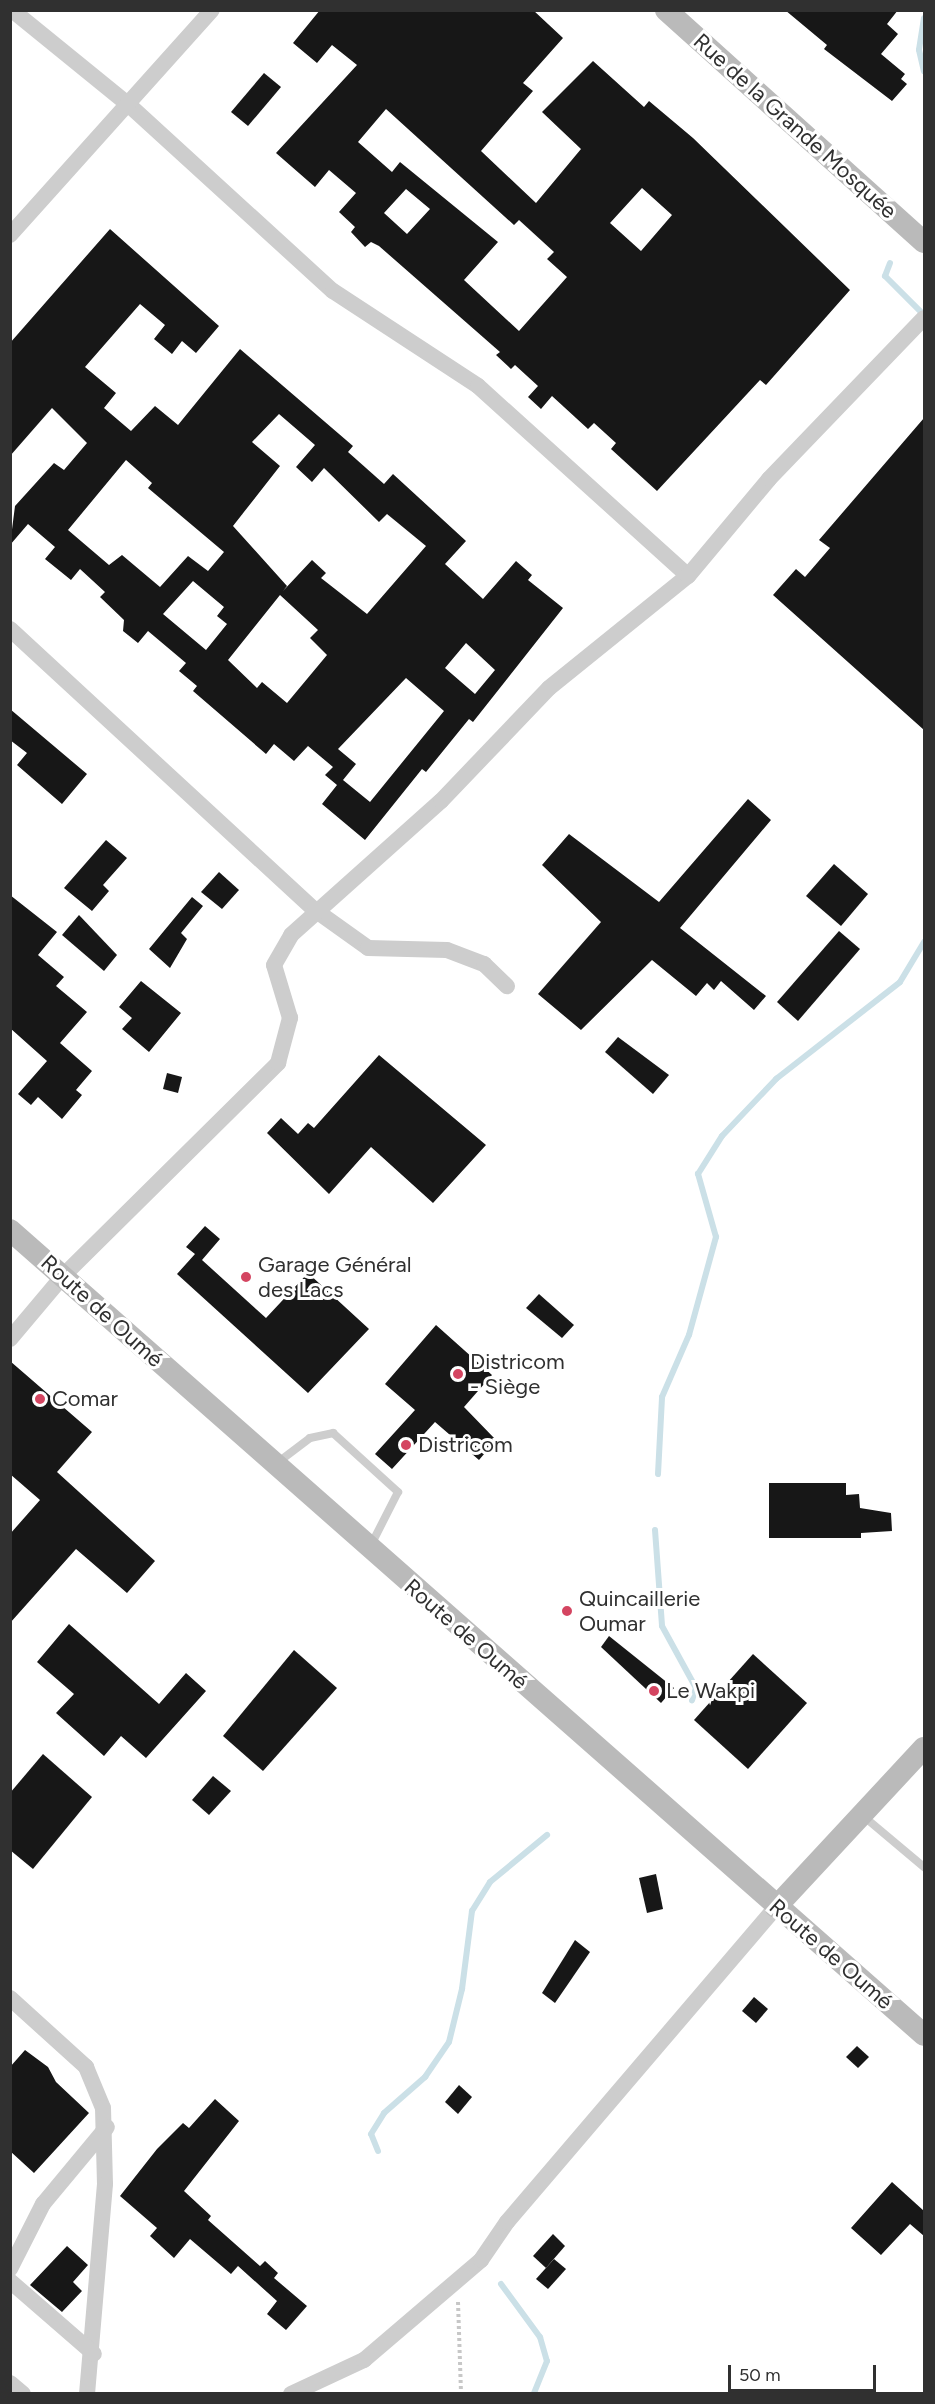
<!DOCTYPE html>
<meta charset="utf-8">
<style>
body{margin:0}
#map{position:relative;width:935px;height:2404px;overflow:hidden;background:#fff;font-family:Figtree,sans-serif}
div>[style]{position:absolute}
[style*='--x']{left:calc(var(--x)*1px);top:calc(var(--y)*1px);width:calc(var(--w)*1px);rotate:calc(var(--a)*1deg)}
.stream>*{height:6px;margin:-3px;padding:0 3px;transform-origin:3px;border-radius:3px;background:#cbe0e7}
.building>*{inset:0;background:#171717}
.path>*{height:4px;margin-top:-2px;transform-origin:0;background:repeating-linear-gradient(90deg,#c7c7c7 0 3px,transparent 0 6px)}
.lane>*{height:8px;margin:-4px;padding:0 4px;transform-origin:4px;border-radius:4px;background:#cdcdcd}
.street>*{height:16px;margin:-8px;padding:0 8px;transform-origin:8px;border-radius:8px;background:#cdcdcd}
.secondary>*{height:22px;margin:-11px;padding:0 11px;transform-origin:11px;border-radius:11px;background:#bababa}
.dots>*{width:16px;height:16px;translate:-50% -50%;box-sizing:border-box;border:3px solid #fff;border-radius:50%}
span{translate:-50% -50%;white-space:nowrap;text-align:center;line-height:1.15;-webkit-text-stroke:6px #fff;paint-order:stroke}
.street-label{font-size:22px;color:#303030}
.poi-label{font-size:22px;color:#303030}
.left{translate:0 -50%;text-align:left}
.frame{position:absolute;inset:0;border:12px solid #303030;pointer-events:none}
.scale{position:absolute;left:728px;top:2365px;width:148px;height:27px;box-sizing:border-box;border:3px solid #303030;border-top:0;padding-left:8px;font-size:18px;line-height:21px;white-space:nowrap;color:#303030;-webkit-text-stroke:4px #fff;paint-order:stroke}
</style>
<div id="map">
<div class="stream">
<div style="--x:924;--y:18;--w:32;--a:99"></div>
<div style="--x:919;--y:50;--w:22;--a:77"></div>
<div style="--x:890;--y:263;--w:14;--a:111"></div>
<div style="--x:885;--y:276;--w:55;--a:45"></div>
<div style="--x:658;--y:1474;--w:77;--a:-87"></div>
<div style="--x:662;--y:1397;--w:68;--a:-66.5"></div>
<div style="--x:689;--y:1335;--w:102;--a:-74.6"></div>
<div style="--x:716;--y:1237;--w:66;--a:-105.9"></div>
<div style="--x:698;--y:1174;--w:45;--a:-57.7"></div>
<div style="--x:722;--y:1136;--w:79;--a:-46.5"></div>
<div style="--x:776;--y:1079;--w:157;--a:-38"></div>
<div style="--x:900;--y:982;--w:47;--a:-59"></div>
<div style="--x:655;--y:1530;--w:96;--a:85.8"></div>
<div style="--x:662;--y:1626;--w:71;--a:61.3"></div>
<div style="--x:696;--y:1688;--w:13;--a:108"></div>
<div style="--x:378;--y:2151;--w:18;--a:-112"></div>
<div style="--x:371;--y:2134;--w:25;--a:-58"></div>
<div style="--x:384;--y:2113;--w:55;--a:-41.3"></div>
<div style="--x:425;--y:2077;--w:42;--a:-55.6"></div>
<div style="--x:449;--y:2042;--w:55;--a:-76.2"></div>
<div style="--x:462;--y:1989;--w:79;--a:-82.7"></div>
<div style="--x:472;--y:1911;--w:34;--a:-58"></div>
<div style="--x:490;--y:1882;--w:74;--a:-39.5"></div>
<div style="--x:501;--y:2284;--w:66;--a:53.7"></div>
<div style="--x:540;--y:2337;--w:25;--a:74"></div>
<div style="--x:547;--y:2361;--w:35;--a:112"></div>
</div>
<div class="building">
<div style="clip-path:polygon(evenodd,320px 10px,533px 10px,563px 38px,523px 83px,533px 91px,481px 151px,536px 203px,581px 149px,542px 112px,593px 61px,644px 107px,649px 101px,693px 138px,850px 290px,766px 385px,760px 380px,657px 491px,611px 449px,616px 443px,594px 423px,588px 429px,552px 396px,541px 409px,528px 397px,538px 386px,515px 365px,511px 369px,496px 355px,500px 352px,379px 246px,371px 242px,365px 247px,351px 232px,355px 227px,339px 212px,356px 193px,329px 170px,315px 187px,276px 153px,357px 65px,332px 45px,317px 63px,293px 43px,320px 10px,386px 109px,514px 225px,519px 220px,554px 252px,547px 259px,567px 277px,519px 331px,464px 280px,498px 242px,400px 162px,392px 172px,358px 142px,386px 109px,320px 10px,642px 188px,672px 215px,641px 251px,610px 223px,642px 188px,320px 10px,406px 189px,430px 209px,407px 234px,384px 213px,406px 189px)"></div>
<div style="clip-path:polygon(785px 10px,898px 10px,887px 24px,898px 34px,881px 54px,905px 74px,901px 79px,907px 84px,892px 101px,824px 49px,827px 45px)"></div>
<div style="clip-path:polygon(264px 73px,281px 87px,248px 126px,231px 112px)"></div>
<div style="clip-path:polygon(evenodd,110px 229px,219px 326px,196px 353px,182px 341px,172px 354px,154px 339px,165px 325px,140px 304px,85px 367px,116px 393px,104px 408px,131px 431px,155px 406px,178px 425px,240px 349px,353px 446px,348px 452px,384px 484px,393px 474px,466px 541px,445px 564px,483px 599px,516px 561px,532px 575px,528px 580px,563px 608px,473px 722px,469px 719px,426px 772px,422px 769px,365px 840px,322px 804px,337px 785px,325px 775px,333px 767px,308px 746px,294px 761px,274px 744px,266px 754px,193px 691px,197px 686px,179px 671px,186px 663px,148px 631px,138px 643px,123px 631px,124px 620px,100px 597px,105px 592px,80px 569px,71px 580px,45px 559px,55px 547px,28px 524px,10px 545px,15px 506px,54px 463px,64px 470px,87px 443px,52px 408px,10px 456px,10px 343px,110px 229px,279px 414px,315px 445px,296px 467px,312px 482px,324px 468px,379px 522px,387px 514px,426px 546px,367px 614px,321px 578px,326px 573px,312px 560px,283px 591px,287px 586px,233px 526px,280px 466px,252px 442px,279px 414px,110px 229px,126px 460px,152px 483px,148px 488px,224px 552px,208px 571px,188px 556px,160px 587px,122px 555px,109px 565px,68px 530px,126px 460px,110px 229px,193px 581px,224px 607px,217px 616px,227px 624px,206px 650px,163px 614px,193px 581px,110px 229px,280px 595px,318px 630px,310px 638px,327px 655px,287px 703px,262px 682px,257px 688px,228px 660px,280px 595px,110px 229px,466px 643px,495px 670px,475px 694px,445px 668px,466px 643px,110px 229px,406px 678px,444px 711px,370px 802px,343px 780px,356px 764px,338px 749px,406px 678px)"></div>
<div style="clip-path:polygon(924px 418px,924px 730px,773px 595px,796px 569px,805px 577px,830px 548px,819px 540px)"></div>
<div style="clip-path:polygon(10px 709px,87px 774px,62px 804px,17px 765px,27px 753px,10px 740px)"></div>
<div style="clip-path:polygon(748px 799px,771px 820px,680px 928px,766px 996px,754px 1010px,721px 981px,714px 990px,707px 983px,696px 996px,652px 960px,581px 1030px,538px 994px,601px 922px,542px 865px,569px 834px,659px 902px)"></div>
<div style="clip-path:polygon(106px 840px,127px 858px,103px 885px,109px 891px,92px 911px,64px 888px)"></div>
<div style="clip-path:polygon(834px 864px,868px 894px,841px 926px,806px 896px)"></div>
<div style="clip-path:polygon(219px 872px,239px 890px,222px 909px,201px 892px)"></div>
<div style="clip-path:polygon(10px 895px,57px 932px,38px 955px,64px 977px,56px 986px,87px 1012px,60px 1043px,92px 1071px,76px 1090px,82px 1095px,62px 1119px,38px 1097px,31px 1105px,18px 1094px,47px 1061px,10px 1028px)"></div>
<div style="clip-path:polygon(192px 897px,203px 906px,181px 933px,187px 939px,170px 968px,149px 949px)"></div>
<div style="clip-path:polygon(79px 915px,117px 955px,104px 971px,62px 935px)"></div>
<div style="clip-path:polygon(839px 931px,860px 949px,798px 1021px,777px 1002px)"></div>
<div style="clip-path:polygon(141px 981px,181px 1013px,149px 1052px,122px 1029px,132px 1018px,119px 1007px)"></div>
<div style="clip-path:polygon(618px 1037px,669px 1075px,653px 1094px,605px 1052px)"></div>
<div style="clip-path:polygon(379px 1055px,486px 1145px,433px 1203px,371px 1147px,329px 1194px,267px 1133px,281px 1118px,298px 1134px,308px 1123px,314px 1128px)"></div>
<div style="clip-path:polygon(167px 1073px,182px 1077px,178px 1093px,163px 1089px)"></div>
<div style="clip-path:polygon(205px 1226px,220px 1239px,202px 1260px,266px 1318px,308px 1273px,369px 1329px,308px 1393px,177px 1274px,195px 1254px,186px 1247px)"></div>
<div style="clip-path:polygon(539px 1294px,574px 1325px,562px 1338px,526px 1308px)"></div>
<div style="clip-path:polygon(436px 1325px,492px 1375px,464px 1407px,496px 1440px,479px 1460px,435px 1422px,392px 1469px,375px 1454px,415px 1410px,385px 1384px)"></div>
<div style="clip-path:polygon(10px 1361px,92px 1432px,57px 1472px,155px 1561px,127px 1593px,76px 1549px,10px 1623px,10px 1534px,40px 1500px,10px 1474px)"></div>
<div style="clip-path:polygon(769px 1483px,846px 1483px,846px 1495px,859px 1494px,860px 1508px,891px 1513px,892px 1531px,861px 1533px,861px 1538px,769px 1538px)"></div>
<div style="clip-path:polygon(69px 1624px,159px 1704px,186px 1673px,206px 1691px,146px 1758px,121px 1736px,104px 1756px,56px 1713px,74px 1694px,37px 1662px)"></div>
<div style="clip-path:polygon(609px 1636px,674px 1688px,661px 1703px,601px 1647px)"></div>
<div style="clip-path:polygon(294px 1650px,337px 1688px,263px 1771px,223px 1736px)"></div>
<div style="clip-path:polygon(753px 1654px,807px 1703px,748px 1769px,694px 1720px)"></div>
<div style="clip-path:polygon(43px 1754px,92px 1797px,33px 1869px,10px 1850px,10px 1793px)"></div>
<div style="clip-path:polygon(213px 1776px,231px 1791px,209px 1815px,192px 1800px)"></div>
<div style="clip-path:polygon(656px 1874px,663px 1909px,647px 1913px,639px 1878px)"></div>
<div style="clip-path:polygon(575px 1940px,590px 1952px,555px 2003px,542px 1993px)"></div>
<div style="clip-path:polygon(754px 1997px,768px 2009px,756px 2023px,742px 2011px)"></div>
<div style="clip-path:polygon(857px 2046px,869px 2057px,858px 2068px,846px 2057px)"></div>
<div style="clip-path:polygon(25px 2050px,48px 2067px,56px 2082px,89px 2113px,34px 2173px,10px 2151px,10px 2067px)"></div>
<div style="clip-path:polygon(459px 2085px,472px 2097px,458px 2114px,445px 2102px)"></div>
<div style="clip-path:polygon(215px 2099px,239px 2121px,184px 2191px,211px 2216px,208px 2220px,260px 2266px,265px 2261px,278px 2273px,274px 2278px,307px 2306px,286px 2330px,267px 2314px,277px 2301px,238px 2266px,231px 2274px,190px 2239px,174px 2258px,150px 2236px,157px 2228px,120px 2196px,157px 2149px,183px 2123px,189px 2128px)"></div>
<div style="clip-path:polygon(892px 2182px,924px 2211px,924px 2236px,910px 2224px,881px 2255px,851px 2228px)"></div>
<div style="clip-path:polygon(553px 2234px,565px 2246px,546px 2268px,533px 2256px)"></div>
<div style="clip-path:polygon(67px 2246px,88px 2265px,73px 2282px,82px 2291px,62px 2312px,30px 2285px)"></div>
<div style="clip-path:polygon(554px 2259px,566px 2269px,548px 2289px,536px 2279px)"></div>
</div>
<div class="path">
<div style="--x:458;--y:2302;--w:92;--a:88.1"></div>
</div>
<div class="lane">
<div style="--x:277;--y:1463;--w:41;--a:-37.1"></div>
<div style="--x:310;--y:1438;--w:24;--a:-12"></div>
<div style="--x:333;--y:1433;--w:88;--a:42.2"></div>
<div style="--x:398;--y:1492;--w:59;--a:117"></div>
<div style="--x:862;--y:1815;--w:81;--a:40"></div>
</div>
<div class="street">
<div style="--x:12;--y:10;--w:151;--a:39.1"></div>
<div style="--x:129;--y:105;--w:276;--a:42.4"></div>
<div style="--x:333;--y:291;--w:173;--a:33.2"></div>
<div style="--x:478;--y:386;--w:283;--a:42.1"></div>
<div style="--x:10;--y:235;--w:302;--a:-48.1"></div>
<div style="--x:10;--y:629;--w:415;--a:42.7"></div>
<div style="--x:315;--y:910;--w:65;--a:35.6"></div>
<div style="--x:368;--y:948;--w:79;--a:1.5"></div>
<div style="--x:447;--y:950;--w:40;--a:21"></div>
<div style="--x:484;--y:964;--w:32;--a:44"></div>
<div style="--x:10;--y:1339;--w:82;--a:-49.9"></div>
<div style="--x:63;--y:1276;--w:303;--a:-44.7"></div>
<div style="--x:278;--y:1063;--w:47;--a:-75.1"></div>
<div style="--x:290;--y:1018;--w:55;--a:-106.8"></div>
<div style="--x:274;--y:965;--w:34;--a:-60"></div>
<div style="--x:291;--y:935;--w:201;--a:-41.8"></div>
<div style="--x:441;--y:801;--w:156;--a:-46.3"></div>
<div style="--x:549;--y:688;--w:179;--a:-38.9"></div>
<div style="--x:688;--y:576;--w:126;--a:-50.1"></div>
<div style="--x:769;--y:479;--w:223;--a:-46.1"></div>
<div style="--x:10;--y:1998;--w:103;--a:42.2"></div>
<div style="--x:86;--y:2067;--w:44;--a:67.5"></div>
<div style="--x:103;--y:2108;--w:76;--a:88.5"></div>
<div style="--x:105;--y:2184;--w:211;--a:94.9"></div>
<div style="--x:10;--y:2269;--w:73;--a:-63.1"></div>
<div style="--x:43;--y:2204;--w:100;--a:-50.3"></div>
<div style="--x:10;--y:2281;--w:111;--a:41"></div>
<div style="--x:10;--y:2383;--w:17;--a:40"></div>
<div style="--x:291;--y:2394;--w:81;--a:-25"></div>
<div style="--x:364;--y:2360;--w:154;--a:-40.5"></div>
<div style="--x:481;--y:2260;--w:46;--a:-55.6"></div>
<div style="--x:507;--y:2222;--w:414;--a:-49.5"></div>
</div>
<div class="secondary">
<div style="--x:666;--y:10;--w:347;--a:42"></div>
<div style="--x:10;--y:1230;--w:1218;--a:41.37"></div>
<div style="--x:776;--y:1907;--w:217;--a:-47.1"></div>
</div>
<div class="dots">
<div style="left:246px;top:1277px;background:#d44561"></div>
<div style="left:458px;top:1374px;background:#d44561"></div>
<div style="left:40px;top:1399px;background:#d44561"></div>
<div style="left:406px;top:1445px;background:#d44561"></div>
<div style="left:567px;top:1611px;background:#d44561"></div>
<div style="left:654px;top:1691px;background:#d44561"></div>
</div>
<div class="street-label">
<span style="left:795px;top:126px;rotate:42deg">Rue de la Grande Mosquée</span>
<span style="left:102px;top:1311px;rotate:42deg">Route de Oumé</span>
<span style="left:466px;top:1634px;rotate:41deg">Route de Oumé</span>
<span style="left:831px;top:1954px;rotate:41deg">Route de Oumé</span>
</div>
<div class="poi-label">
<span class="left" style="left:258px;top:1277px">Garage Général<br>des Lacs</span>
<span class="left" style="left:470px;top:1374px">Districom<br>- Siège</span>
<span class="left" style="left:52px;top:1399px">Comar</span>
<span class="left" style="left:418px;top:1445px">Districom</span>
<span class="left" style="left:579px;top:1611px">Quincaillerie<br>Oumar</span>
<span class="left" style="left:666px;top:1691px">Le Wakpi</span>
</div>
<div class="frame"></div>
<div class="scale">50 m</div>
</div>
